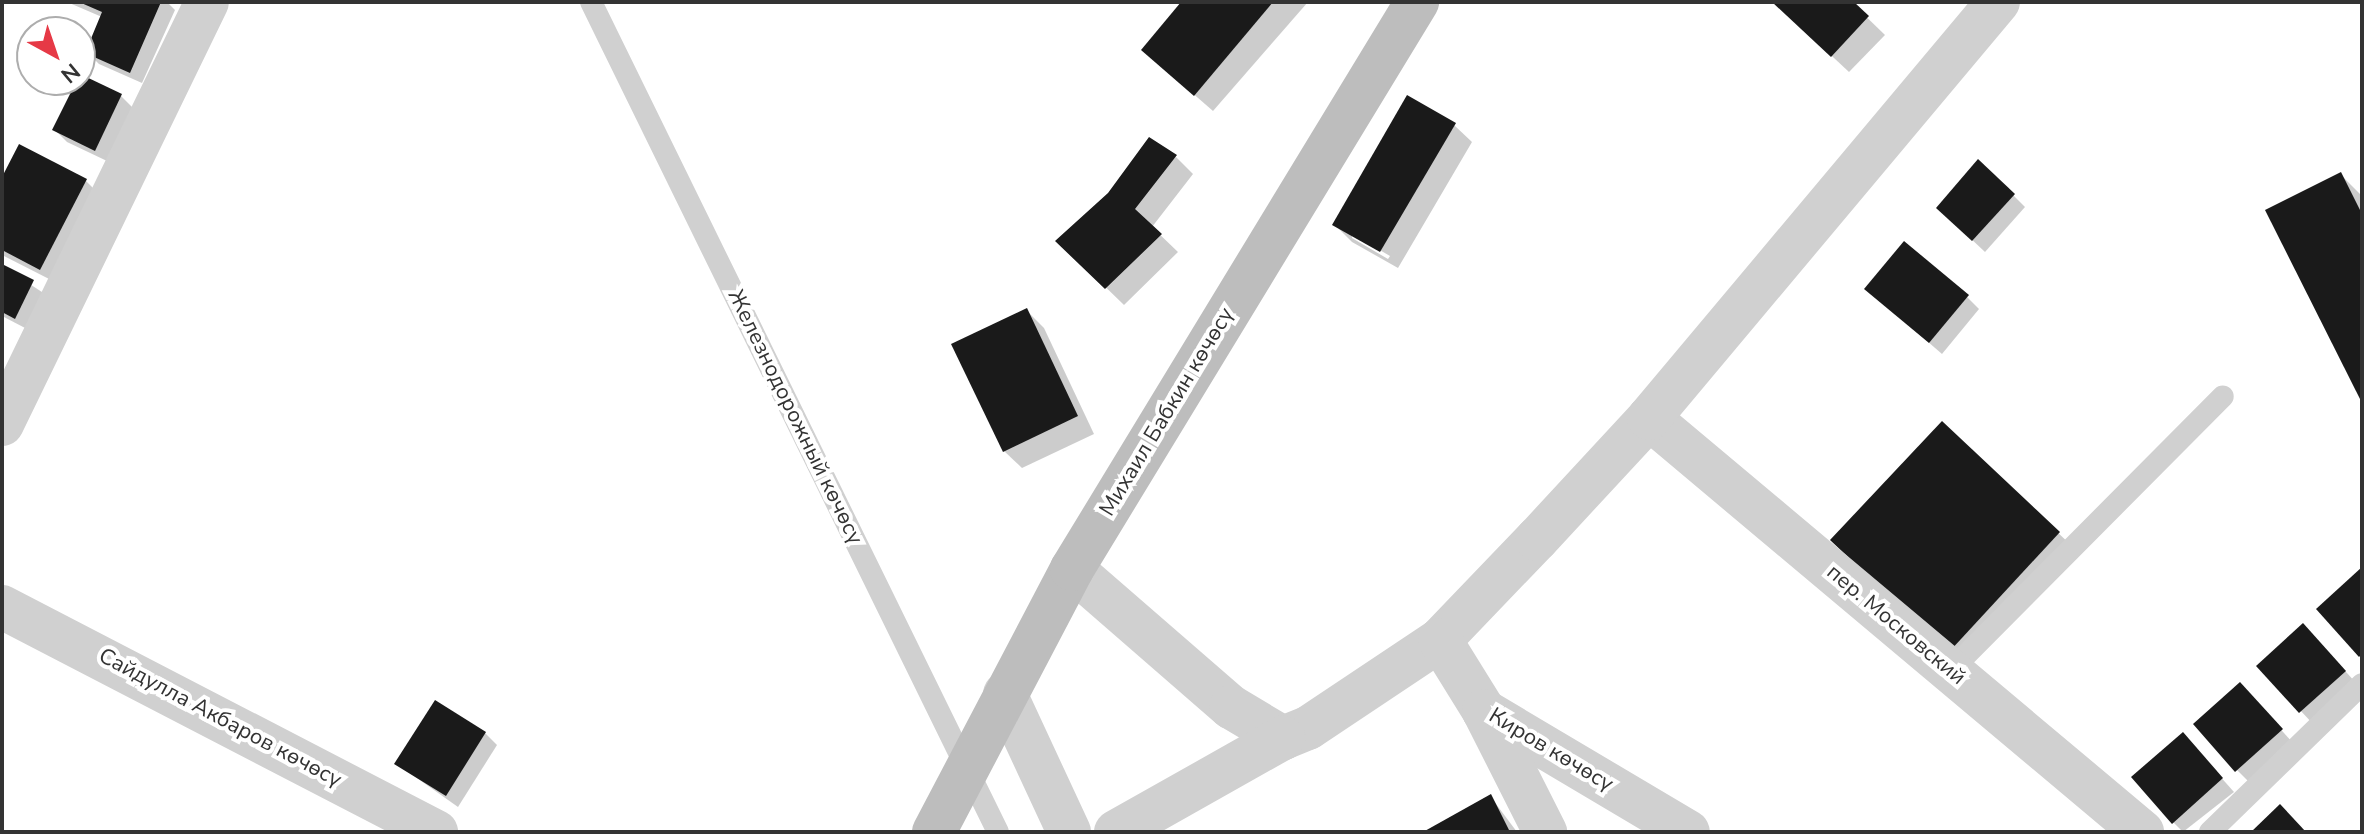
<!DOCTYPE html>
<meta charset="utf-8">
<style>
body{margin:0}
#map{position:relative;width:2364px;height:834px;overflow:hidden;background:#fff;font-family:"Nunito Sans",sans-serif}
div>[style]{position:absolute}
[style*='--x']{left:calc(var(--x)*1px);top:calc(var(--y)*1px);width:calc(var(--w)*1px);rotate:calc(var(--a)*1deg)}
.shadow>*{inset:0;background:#0003}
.building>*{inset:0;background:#1a1a1a}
.service>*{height:22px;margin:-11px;padding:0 11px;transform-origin:11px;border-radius:11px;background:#d0d0d0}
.minor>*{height:44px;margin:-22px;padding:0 22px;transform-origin:22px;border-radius:22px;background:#d0d0d0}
.secondary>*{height:44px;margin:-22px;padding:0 22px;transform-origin:22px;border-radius:22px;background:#bdbdbd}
span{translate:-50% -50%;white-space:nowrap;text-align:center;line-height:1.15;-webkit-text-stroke:8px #fff;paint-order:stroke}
.street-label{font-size:22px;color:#333}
.frame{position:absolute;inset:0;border:4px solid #333;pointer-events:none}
.north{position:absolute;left:16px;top:16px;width:80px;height:80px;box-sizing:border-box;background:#fff;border:2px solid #adadad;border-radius:50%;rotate:140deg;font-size:22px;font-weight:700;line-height:32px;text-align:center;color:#333}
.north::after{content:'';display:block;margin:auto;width:28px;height:36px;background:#e63946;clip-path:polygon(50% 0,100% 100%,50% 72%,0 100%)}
</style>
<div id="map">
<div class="shadow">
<div style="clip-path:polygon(67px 2px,167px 2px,175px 10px,142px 83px,99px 64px,87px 52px,102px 17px)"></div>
<div style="clip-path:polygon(1184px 2px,1308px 2px,1213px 111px,1143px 50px)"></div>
<div style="clip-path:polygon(1774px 2px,1851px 2px,1885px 35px,1849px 72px)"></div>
<div style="clip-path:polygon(81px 77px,121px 96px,133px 108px,107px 161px,67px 142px,55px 130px)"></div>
<div style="clip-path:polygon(evenodd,1454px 125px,1472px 142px,1398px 268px,1352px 242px,1334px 224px,1454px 125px,1352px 234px,1390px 256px,1388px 259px,1352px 238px,1352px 234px)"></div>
<div style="clip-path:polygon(1176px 157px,1193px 174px,1152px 227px,1178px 252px,1124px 305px,1058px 241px)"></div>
<div style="clip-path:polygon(2340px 174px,2362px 196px,2362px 398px,2267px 211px)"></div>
<div style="clip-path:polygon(85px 180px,97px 192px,53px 281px,2px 255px,2px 182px)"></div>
<div style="clip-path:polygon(2013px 195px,2025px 207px,1985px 252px,1951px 220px)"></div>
<div style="clip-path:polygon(2px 266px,45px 294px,27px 329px,2px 316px)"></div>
<div style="clip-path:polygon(1867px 289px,1967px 297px,1979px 309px,1942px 354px)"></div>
<div style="clip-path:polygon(1027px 311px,1044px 328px,1094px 434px,1022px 468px,1004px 451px)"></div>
<div style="clip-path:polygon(1942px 424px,2071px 545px,1962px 662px,1844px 552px)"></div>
<div style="clip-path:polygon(2315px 638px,2357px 684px,2313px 724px,2259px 666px)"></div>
<div style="clip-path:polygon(2251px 696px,2293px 743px,2249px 782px,2237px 770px)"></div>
<div style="clip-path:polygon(485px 733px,497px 745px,458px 807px,397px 764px)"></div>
<div style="clip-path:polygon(2194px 747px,2234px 792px,2183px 832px,2173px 822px)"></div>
<div style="clip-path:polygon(1490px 796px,1517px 832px,1427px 832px)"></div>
</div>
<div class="building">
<div style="clip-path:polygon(79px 2px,161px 2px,130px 73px,85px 53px,102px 12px)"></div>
<div style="clip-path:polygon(1181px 2px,1273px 2px,1194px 96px,1141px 50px)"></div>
<div style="clip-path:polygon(1772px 2px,1854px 2px,1869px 16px,1831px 57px)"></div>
<div style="clip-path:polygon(80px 74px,122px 94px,95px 151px,52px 130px)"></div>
<div style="clip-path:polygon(1407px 95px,1456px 123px,1380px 252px,1332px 225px)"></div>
<div style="clip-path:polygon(1149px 137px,1177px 155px,1135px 209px,1162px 234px,1105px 289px,1055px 241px,1108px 193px)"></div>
<div style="clip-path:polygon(19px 144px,87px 179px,40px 270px,2px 250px,2px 177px)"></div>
<div style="clip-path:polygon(1978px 159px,2015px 194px,1972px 241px,1936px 208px)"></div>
<div style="clip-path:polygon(2341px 172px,2362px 214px,2360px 399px,2265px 210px)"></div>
<div style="clip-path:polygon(1904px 241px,1969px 295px,1929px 343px,1864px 289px)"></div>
<div style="clip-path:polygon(2px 264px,34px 280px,15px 319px,2px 312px)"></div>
<div style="clip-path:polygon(1027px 308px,1078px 416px,1003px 452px,951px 344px)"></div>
<div style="clip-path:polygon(1942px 421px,2060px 532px,1949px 652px,1830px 540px)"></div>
<div style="clip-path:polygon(2362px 567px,2362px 654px,2359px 657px,2316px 609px)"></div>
<div style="clip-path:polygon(2303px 623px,2346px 671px,2299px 713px,2256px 666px)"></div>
<div style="clip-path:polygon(2240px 682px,2283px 729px,2235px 772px,2193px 724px)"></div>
<div style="clip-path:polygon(435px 700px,486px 732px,446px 796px,394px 764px)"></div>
<div style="clip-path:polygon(2183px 732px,2223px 778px,2172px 824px,2131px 777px)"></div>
<div style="clip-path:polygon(1491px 794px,1510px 832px,1423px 832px)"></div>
<div style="clip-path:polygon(2280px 804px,2306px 832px,2251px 832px)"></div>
</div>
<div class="service">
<div style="--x:591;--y:2;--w:924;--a:63.88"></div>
<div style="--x:1950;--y:671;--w:387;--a:-45.2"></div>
<div style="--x:2210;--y:832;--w:212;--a:-44.2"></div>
</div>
<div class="minor">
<div style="--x:1649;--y:418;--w:644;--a:40.02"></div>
<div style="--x:2;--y:424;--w:469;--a:-64.1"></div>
<div style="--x:1072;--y:569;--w:211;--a:41"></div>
<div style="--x:1231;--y:707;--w:61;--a:30.8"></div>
<div style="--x:1283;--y:738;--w:27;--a:-22"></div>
<div style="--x:1308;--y:728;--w:159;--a:-33.7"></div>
<div style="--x:1440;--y:640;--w:140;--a:-46.2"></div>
<div style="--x:1537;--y:539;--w:165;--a:-47.2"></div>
<div style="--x:1649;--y:418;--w:543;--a:-50.01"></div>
<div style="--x:2;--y:607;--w:489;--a:27.4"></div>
<div style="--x:1440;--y:640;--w:84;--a:58.2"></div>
<div style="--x:1484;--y:711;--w:237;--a:30.7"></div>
<div style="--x:1005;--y:694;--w:152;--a:65.1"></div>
<div style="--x:1484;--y:711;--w:136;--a:63.2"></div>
<div style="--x:1116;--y:832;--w:192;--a:-29.4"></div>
</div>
<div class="secondary">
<div style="--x:934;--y:832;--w:297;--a:-62.3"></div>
<div style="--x:1072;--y:569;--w:664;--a:-58.68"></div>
</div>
<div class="street-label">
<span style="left:1167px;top:412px;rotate:-59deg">Михаил Бабкин көчөсү</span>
<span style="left:795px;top:417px;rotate:64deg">Железнодорожный көчөсү</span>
<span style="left:1896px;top:625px;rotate:40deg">пер. Московский</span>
<span style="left:220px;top:718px;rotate:28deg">Сайдулла Акбаров көчөсү</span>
<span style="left:1551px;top:750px;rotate:31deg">Киров көчөсү</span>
</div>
<div class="frame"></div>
<div class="north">N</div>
</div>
